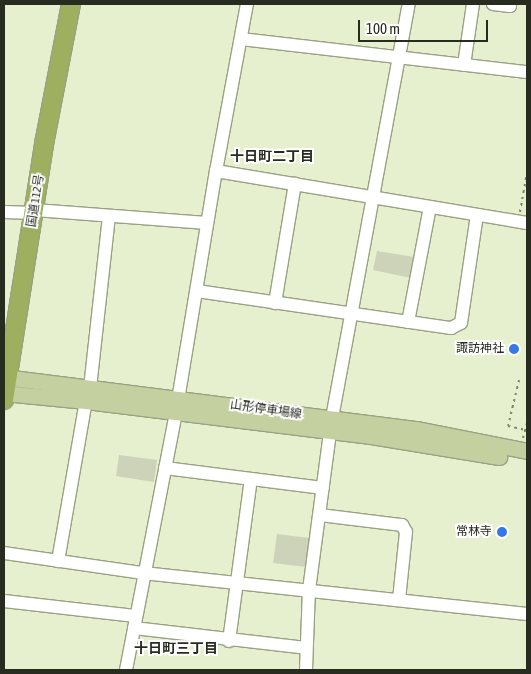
<!DOCTYPE html>
<meta charset="utf-8">
<style>
body{margin:0}
#map{position:relative;width:531px;height:674px;overflow:hidden;background:#e6efce;font-family:"Asap Condensed","Noto Sans JP",sans-serif}
div>[style]{position:absolute}
[style*='--x']{left:calc(var(--x)*1px);top:calc(var(--y)*1px);width:calc(var(--w)*1px);rotate:calc(var(--a)*1deg)}
.green>*{inset:0;background:#ccd3b8}
.path>*{height:2px;margin-top:-1px;transform-origin:0;background:repeating-linear-gradient(90deg,#7e846f 0 2.5px,transparent 0 6.5px)}
.roads{filter:drop-shadow(1px 0 #99a182) drop-shadow(-1px 0 #99a182) drop-shadow(0 1px #99a182) drop-shadow(0 -1px #99a182)}
.minor>*{height:12px;margin:-6px;padding:0 6px;transform-origin:6px;border-radius:6px;background:#fff}
.major>*{height:15px;margin:-7.5px;padding:0 7.5px;transform-origin:7.5px;border-radius:7.5px;background:#c5d0a0}
.highway>*{height:18px;margin:-9px;padding:0 9px;transform-origin:9px;border-radius:9px;background:#9eb060}
.dots>*{width:14px;height:14px;translate:-50% -50%;box-sizing:border-box;border:2px solid #fff;border-radius:50%}
span{translate:-50% -50%;white-space:nowrap;text-align:center;line-height:1.15;-webkit-text-stroke:4px #fff;paint-order:stroke}
.street-label{font-size:12px;color:#282b1f}
.poi-label{font-size:12px;color:#282b1f}
.right{translate:-100% -50%;text-align:right}
.neighbourhood-label{font-size:14px;color:#282b1f;font-weight:700}
.frame{position:absolute;inset:0;border:5px solid #282b1f;pointer-events:none}
.scale{position:absolute;left:358px;top:20px;width:130px;height:22px;box-sizing:border-box;border:2px solid #282b1f;border-top:0;padding-left:6px;font-size:15px;line-height:18px;white-space:nowrap;color:#282b1f;-webkit-text-stroke:4px #fff;paint-order:stroke}
</style>
<div id="map">
<div class="green">
<div style="clip-path:polygon(377px 251px,414px 257px,411px 278px,373px 270px)"></div>
<div style="clip-path:polygon(119px 455px,157px 460px,154px 482px,116px 476px)"></div>
<div style="clip-path:polygon(277px 534px,309px 538px,306px 567px,273px 563px)"></div>
</div>
<div class="path">
<div style="--x:520;--y:212;--w:36;--a:-80"></div>
<div style="--x:519;--y:380;--w:47;--a:103.4"></div>
<div style="--x:508;--y:426;--w:17;--a:13"></div>
<div style="--x:523;--y:438;--w:16;--a:-75"></div>
</div>
<div class="roads">
<div class="minor">
<div style="--x:493;--y:4;--w:17;--a:7"></div>
<div style="--x:510;--y:6;--w:2;--a:-90"></div>
<div style="--x:241;--y:39;--w:288;--a:6.6"></div>
<div style="--x:464;--y:65;--w:62;--a:-81.6"></div>
<div style="--x:216;--y:171;--w:315;--a:9.5"></div>
<div style="--x:35;--y:210;--w:172;--a:4.3"></div>
<div style="--x:4;--y:212;--w:31;--a:2"></div>
<div style="--x:197;--y:291;--w:257;--a:8.3"></div>
<div style="--x:451;--y:328;--w:11;--a:-27"></div>
<div style="--x:461;--y:323;--w:109;--a:-81.6"></div>
<div style="--x:275;--y:303;--w:121;--a:-80.5"></div>
<div style="--x:408;--y:322;--w:117;--a:-79.2"></div>
<div style="--x:90;--y:388;--w:173;--a:-83.7"></div>
<div style="--x:165;--y:468;--w:159;--a:7.2"></div>
<div style="--x:320;--y:515;--w:83;--a:7"></div>
<div style="--x:402;--y:525;--w:8;--a:60"></div>
<div style="--x:406;--y:532;--w:68;--a:95.9"></div>
<div style="--x:4;--y:553;--w:140;--a:8.2"></div>
<div style="--x:143;--y:573;--w:386;--a:6.1"></div>
<div style="--x:58;--y:561;--w:162;--a:-80.1"></div>
<div style="--x:4;--y:601;--w:132;--a:6.5"></div>
<div style="--x:134;--y:628;--w:173;--a:6.6"></div>
<div style="--x:229;--y:641;--w:163;--a:-82.3"></div>
<div style="--x:126;--y:670;--w:263;--a:-79"></div>
<div style="--x:176;--y:412;--w:244;--a:-80.6"></div>
<div style="--x:216;--y:171;--w:170;--a:-79.5"></div>
<div style="--x:306;--y:670;--w:80;--a:-87.9"></div>
<div style="--x:309;--y:590;--w:174;--a:-82.4"></div>
<div style="--x:332;--y:418;--w:421;--a:-79.5"></div>
</div>
<div class="major">
<div style="--x:4;--y:377;--w:416;--a:7.2"></div>
<div style="--x:417;--y:429;--w:112;--a:11.3"></div>
<div style="--x:4;--y:393;--w:82;--a:5.6"></div>
<div style="--x:86;--y:401;--w:287;--a:7"></div>
<div style="--x:371;--y:436;--w:130;--a:9.3"></div>
</div>
<div class="highway">
<div style="--x:4;--y:400;--w:264;--a:-81.1"></div>
<div style="--x:45;--y:139;--w:137;--a:-79.1"></div>
</div>
</div>
<div class="dots">
<div style="left:514px;top:349px;background:#3578e6"></div>
<div style="left:502px;top:532px;background:#3578e6"></div>
</div>
<div class="street-label">
<span style="left:36px;top:201px;rotate:-81deg">国道112号</span>
<span style="left:266px;top:410px;rotate:8deg">山形停車場線</span>
</div>
<div class="poi-label">
<span class="right" style="left:504px;top:349px">諏訪神社</span>
<span class="right" style="left:492px;top:532px">常林寺</span>
</div>
<div class="neighbourhood-label">
<span style="left:272px;top:156px">十日町二丁目</span>
<span style="left:176px;top:648px">十日町三丁目</span>
</div>
<div class="frame"></div>
<div class="scale">100 m</div>
</div>
